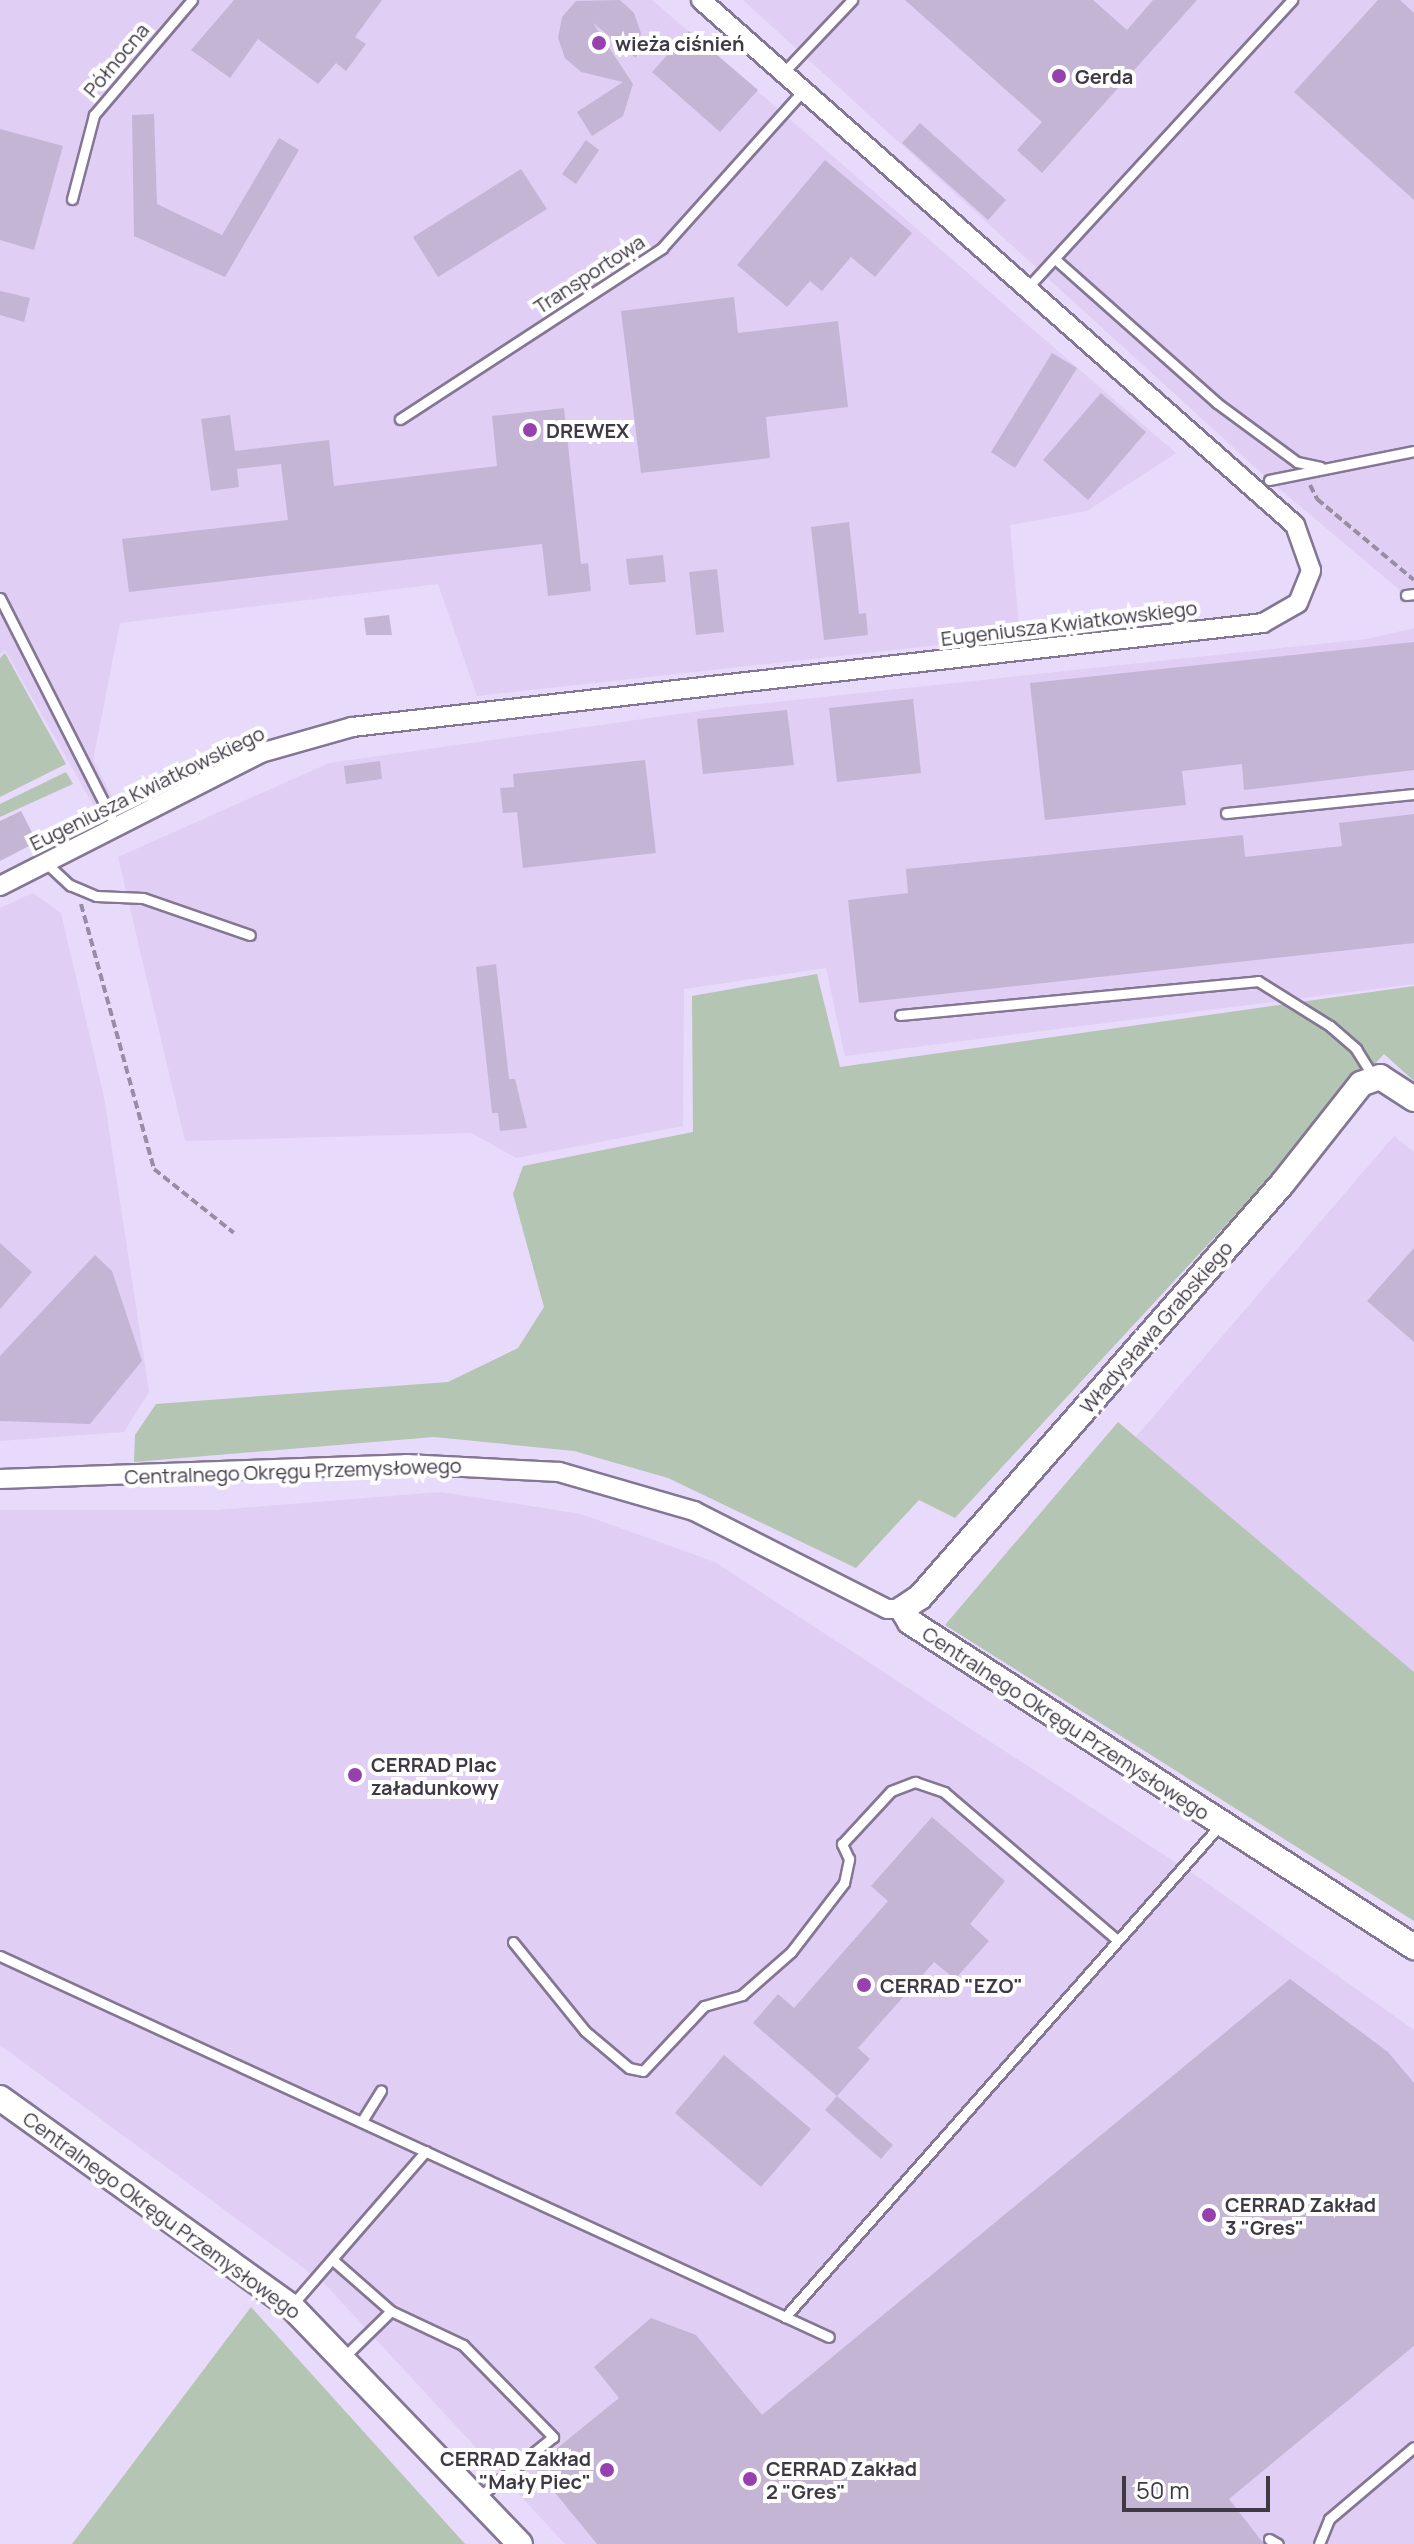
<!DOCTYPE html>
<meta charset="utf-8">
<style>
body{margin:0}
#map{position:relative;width:1414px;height:2544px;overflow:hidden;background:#e8dafa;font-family:Manrope,sans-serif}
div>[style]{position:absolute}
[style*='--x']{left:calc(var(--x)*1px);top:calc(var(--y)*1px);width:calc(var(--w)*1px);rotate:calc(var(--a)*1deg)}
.built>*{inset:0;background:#e0cef5}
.green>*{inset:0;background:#b4c5b3}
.building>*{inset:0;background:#c4b5d4}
.path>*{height:4px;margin-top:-2px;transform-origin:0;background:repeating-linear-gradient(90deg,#978da4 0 8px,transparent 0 12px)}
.roads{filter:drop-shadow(2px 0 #847793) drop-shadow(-2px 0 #847793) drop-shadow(0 2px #847793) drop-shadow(0 -2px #847793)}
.lane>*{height:9px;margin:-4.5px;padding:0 4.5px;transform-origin:4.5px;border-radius:4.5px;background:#fff}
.street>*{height:18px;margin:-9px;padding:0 9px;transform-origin:9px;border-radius:9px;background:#fff}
.secondary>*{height:24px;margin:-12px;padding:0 12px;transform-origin:12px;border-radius:12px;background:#fff}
.dots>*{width:22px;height:22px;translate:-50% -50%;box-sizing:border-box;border:4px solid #fff;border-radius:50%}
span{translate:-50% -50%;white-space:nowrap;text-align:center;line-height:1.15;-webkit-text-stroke:8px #fff;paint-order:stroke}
.poi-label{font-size:20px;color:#3f3946;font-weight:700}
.left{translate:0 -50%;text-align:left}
.right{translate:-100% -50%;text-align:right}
.street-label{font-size:20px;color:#3f3946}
.scale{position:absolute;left:1122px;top:2476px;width:148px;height:36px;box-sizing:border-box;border:4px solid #3f3946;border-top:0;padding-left:10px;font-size:24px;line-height:28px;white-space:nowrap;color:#3f3946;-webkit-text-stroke:6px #fff;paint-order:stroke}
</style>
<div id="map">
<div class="built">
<div style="clip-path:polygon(0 0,652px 0,1176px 453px,1087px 511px,1010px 525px,1020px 636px,477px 696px,438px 584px,120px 623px,93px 760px,117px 806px,99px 815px,5px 650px,0 654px)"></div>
<div style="clip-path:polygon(743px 0,1414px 0,1414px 602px,1269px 480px)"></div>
<div style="clip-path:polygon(1414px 628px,1414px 984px,845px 1056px,826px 968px,684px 989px,683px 1126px,516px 1158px,472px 1133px,185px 1141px,118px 857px,329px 763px,728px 707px,1367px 639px)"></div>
<div style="clip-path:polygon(33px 893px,61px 913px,104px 1097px,149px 1392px,124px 1432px,0 1441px,0 908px)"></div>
<div style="clip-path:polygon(1394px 1136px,1414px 1152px,1414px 1672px,1134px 1439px)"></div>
<div style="clip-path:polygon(441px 1492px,581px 1514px,715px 1562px,1204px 1881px,1414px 2030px,1414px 2544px,565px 2544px,324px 2283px,0 2045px,0 1510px,217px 1510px)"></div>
</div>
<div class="green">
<div style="clip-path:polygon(5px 653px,66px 764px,0 797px,0 658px)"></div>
<div style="clip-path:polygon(66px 772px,73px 784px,0 817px,0 804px)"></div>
<div style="clip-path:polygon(817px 974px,840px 1067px,1414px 986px,1414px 1081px,1384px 1054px,955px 1518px,919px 1500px,856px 1568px,668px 1478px,574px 1451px,434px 1437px,134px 1462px,135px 1435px,156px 1404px,448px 1382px,518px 1348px,544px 1307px,513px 1194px,523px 1166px,693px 1132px,692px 996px)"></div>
<div style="clip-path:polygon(1118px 1422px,1414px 1672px,1414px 1921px,945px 1625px)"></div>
<div style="clip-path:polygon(251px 2307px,465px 2544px,72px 2544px)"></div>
</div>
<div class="building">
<div style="clip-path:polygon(234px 0,382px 0,355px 37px,366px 44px,346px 71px,336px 63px,318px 84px,258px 39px,230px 78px,191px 50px)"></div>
<div style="clip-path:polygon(620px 0,634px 13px,641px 33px,636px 58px,593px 23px,633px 84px,623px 116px,592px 136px,577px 112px,623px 82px,581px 72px,565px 58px,558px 38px,562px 17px,576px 1px)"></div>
<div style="clip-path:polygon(905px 0,1093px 0,1127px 30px,1153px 0,1197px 0,1042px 173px,1017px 150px,1042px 122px)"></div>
<div style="clip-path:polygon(1378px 0,1400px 0,1414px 13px,1414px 200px,1294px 92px)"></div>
<div style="clip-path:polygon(689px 31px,758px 90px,720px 132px,652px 72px)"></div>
<div style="clip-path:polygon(154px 114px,157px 204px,222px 235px,279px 138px,299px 150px,225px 277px,134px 236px,132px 115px)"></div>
<div style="clip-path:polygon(920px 123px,1006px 200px,988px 220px,902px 143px)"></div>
<div style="clip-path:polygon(0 129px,63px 146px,34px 250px,0 240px)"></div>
<div style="clip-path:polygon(586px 140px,599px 150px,576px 184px,562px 174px)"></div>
<div style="clip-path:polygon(825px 160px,912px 233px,875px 277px,851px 257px,822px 291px,810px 281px,787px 307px,737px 265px)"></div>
<div style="clip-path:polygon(521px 169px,547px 209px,438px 277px,413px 237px)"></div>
<div style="clip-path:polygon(0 291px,30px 298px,24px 322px,0 315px)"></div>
<div style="clip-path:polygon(734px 297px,738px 333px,838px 321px,848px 407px,766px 417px,770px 458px,641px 473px,621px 311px)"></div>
<div style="clip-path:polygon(1052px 353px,1077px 368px,1015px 468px,991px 452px)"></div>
<div style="clip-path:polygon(1101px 393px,1146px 432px,1088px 500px,1043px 460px)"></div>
<div style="clip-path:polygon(564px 408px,581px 564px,588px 563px,591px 591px,548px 596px,542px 544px,129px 592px,122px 539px,288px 520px,281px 464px,237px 469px,239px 487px,211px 491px,201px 419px,230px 415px,235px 451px,329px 440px,334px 486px,497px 466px,492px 416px)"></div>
<div style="clip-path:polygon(849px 522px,859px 614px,866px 613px,868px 635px,824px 640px,811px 527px)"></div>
<div style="clip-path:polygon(663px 555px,666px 582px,629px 585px,626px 559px)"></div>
<div style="clip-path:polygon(717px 569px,724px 632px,696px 635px,689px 572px)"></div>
<div style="clip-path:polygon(389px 615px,392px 635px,366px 635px,364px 618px)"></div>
<div style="clip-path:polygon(1414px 642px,1414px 770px,1244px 790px,1242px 764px,1182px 771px,1186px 805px,1045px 820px,1030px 683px)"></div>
<div style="clip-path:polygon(913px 699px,921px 773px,837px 782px,829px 708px)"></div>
<div style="clip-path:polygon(787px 710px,794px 765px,703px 774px,697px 719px)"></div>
<div style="clip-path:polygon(645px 760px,656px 853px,523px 868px,517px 812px,503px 813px,500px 788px,514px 787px,513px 774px)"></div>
<div style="clip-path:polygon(380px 761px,382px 779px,346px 784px,344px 766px)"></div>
<div style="clip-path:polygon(21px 811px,37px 842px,0 861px,0 821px)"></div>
<div style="clip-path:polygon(1414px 814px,1414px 943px,859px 1003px,848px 900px,908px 893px,906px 869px,1243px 835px,1245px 857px,1342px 846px,1339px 823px)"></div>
<div style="clip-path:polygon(496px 964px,509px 1079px,515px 1079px,527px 1128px,500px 1131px,498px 1113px,492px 1113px,476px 967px)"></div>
<div style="clip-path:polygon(0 1243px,32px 1272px,0 1309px)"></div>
<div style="clip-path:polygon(1414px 1248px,1414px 1342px,1367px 1301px)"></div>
<div style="clip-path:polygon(95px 1255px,112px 1271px,142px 1361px,90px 1424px,0 1421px,0 1356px)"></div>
<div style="clip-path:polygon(932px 1817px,1005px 1881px,970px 1924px,989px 1941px,955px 1979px,934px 1962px,858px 2048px,870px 2059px,837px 2096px,753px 2023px,778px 1994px,794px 2008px,888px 1901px,871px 1886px)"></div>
<div style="clip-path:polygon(1290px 1979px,1388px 2052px,1414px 2083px,1414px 2346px,1229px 2499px,1264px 2544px,597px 2544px,534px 2467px,619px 2398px,594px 2367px,651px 2318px,696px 2335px,762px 2415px)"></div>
<div style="clip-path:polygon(724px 2055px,811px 2129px,761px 2187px,675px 2113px)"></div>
<div style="clip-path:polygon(837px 2096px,893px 2145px,881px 2159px,825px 2110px)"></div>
</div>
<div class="path">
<div style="--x:1310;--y:485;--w:16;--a:63"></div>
<div style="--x:1317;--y:499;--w:126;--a:39.9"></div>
<div style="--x:81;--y:904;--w:275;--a:74.6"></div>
<div style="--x:154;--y:1169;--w:102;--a:38.7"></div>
</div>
<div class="roads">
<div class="lane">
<div style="--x:782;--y:74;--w:102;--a:-46.6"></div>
<div style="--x:72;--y:199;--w:87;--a:-75.3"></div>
<div style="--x:94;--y:115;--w:151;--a:-49.6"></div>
<div style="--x:1055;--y:259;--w:217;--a:41.6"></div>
<div style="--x:1217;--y:403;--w:99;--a:36.4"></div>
<div style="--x:1297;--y:462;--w:24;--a:12"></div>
<div style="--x:1029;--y:286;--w:389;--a:-47.4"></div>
<div style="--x:400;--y:419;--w:313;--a:-33.1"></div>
<div style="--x:662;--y:248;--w:210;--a:-48.1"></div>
<div style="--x:1269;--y:480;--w:148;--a:-11.3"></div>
<div style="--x:1406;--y:595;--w:8;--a:-7"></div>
<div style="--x:0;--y:598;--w:257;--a:63.1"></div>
<div style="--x:1226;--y:813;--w:189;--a:-5.8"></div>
<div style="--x:46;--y:863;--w:33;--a:43"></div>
<div style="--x:70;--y:885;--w:28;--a:23"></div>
<div style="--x:96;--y:896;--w:47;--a:2.4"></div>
<div style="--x:143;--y:898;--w:113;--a:19.1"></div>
<div style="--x:900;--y:1015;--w:360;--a:-5.4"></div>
<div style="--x:1258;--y:981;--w:85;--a:32"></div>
<div style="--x:1330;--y:1026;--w:35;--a:41"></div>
<div style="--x:1356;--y:1049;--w:32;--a:58"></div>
<div style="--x:513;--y:1942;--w:114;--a:51"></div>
<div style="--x:585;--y:2031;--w:57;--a:40.1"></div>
<div style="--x:629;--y:2068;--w:14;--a:12"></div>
<div style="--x:643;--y:2071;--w:89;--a:-46.8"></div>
<div style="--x:704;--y:2006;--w:40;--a:-16"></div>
<div style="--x:742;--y:1995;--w:65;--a:-41.3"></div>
<div style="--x:791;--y:1952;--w:87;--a:-52.5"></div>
<div style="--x:844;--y:1883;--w:25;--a:-78"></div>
<div style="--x:849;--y:1859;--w:17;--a:-115"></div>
<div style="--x:842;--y:1844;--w:72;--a:-47.2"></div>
<div style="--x:891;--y:1791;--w:26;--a:-21"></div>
<div style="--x:915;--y:1782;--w:31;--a:19"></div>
<div style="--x:944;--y:1792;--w:228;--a:40.5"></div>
<div style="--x:0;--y:1956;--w:912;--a:24.68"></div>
<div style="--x:362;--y:2121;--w:36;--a:-58"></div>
<div style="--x:334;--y:2261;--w:76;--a:41.3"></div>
<div style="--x:391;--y:2311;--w:80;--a:25.3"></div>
<div style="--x:463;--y:2345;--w:129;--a:45.6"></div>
<div style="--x:553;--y:2437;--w:95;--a:141"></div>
<div style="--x:292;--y:2305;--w:204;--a:-49"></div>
<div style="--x:785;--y:2317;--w:658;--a:-48.51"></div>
<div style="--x:345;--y:2356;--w:64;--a:-44.4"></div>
<div style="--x:1269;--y:2539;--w:10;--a:29"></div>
<div style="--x:1319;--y:2544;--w:27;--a:-68"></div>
<div style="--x:1329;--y:2519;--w:111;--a:-40.3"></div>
</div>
<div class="street">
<div style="--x:0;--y:886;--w:293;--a:-27"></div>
<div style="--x:261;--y:753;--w:95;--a:-15.9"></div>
<div style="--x:352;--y:727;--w:917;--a:-6.51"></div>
<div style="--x:1263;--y:623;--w:40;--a:-29.7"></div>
<div style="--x:1298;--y:603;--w:35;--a:-68"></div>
<div style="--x:1311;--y:570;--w:48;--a:-109.6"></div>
<div style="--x:1295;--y:525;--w:793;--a:-138.53"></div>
<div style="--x:0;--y:1479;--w:406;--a:-2.1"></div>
<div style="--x:406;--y:1464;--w:153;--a:3"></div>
<div style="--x:559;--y:1472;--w:141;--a:16.1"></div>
<div style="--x:694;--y:1511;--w:216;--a:26.9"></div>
<div style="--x:887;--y:1609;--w:15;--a:0"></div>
</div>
<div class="secondary">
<div style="--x:1414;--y:1099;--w:40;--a:-147.1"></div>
<div style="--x:1380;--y:1077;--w:20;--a:160"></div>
<div style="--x:1361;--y:1084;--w:127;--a:128.3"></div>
<div style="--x:1282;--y:1184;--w:549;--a:131.23"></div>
<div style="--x:920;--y:1597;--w:22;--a:146"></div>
<div style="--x:902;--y:1609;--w:15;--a:58"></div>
<div style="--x:910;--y:1622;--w:600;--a:32.82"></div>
<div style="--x:0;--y:2098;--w:358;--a:35.6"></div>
<div style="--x:291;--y:2306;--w:330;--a:46.1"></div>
</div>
</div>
<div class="dots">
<div style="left:599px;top:43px;background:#9741af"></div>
<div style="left:1059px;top:76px;background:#9741af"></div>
<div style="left:530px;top:430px;background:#9741af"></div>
<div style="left:355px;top:1775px;background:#9741af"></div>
<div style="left:864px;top:1985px;background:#9741af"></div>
<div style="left:1209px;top:2215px;background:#9741af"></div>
<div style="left:607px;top:2470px;background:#9741af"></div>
<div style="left:750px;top:2479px;background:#9741af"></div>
</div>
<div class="poi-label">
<span class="left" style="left:615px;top:43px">wieża ciśnień</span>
<span class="left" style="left:1075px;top:76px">Gerda</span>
<span class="left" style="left:546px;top:430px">DREWEX</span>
<span class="left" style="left:371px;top:1776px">CERRAD Plac<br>załadunkowy</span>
<span class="left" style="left:880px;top:1985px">CERRAD "EZO"</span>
<span class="left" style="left:1225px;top:2216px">CERRAD Zakład<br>3 "Gres"</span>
<span class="right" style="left:591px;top:2470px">CERRAD Zakład<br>"Mały Piec"</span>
<span class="left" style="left:766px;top:2480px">CERRAD Zakład<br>2 "Gres"</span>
</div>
<div class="street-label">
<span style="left:116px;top:60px;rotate:-50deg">Północna</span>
<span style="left:589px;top:274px;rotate:-33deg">Transportowa</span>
<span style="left:1069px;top:623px;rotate:-7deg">Eugeniusza Kwiatkowskiego</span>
<span style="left:147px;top:788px;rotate:-26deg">Eugeniusza Kwiatkowskiego</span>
<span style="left:1156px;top:1327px;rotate:-49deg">Władysława Grabskiego</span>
<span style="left:293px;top:1471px;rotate:-2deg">Centralnego Okręgu Przemysłowego</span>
<span style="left:1066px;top:1723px;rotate:33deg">Centralnego Okręgu Przemysłowego</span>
<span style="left:162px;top:2215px;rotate:36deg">Centralnego Okręgu Przemysłowego</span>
</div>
<div class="scale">50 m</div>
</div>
